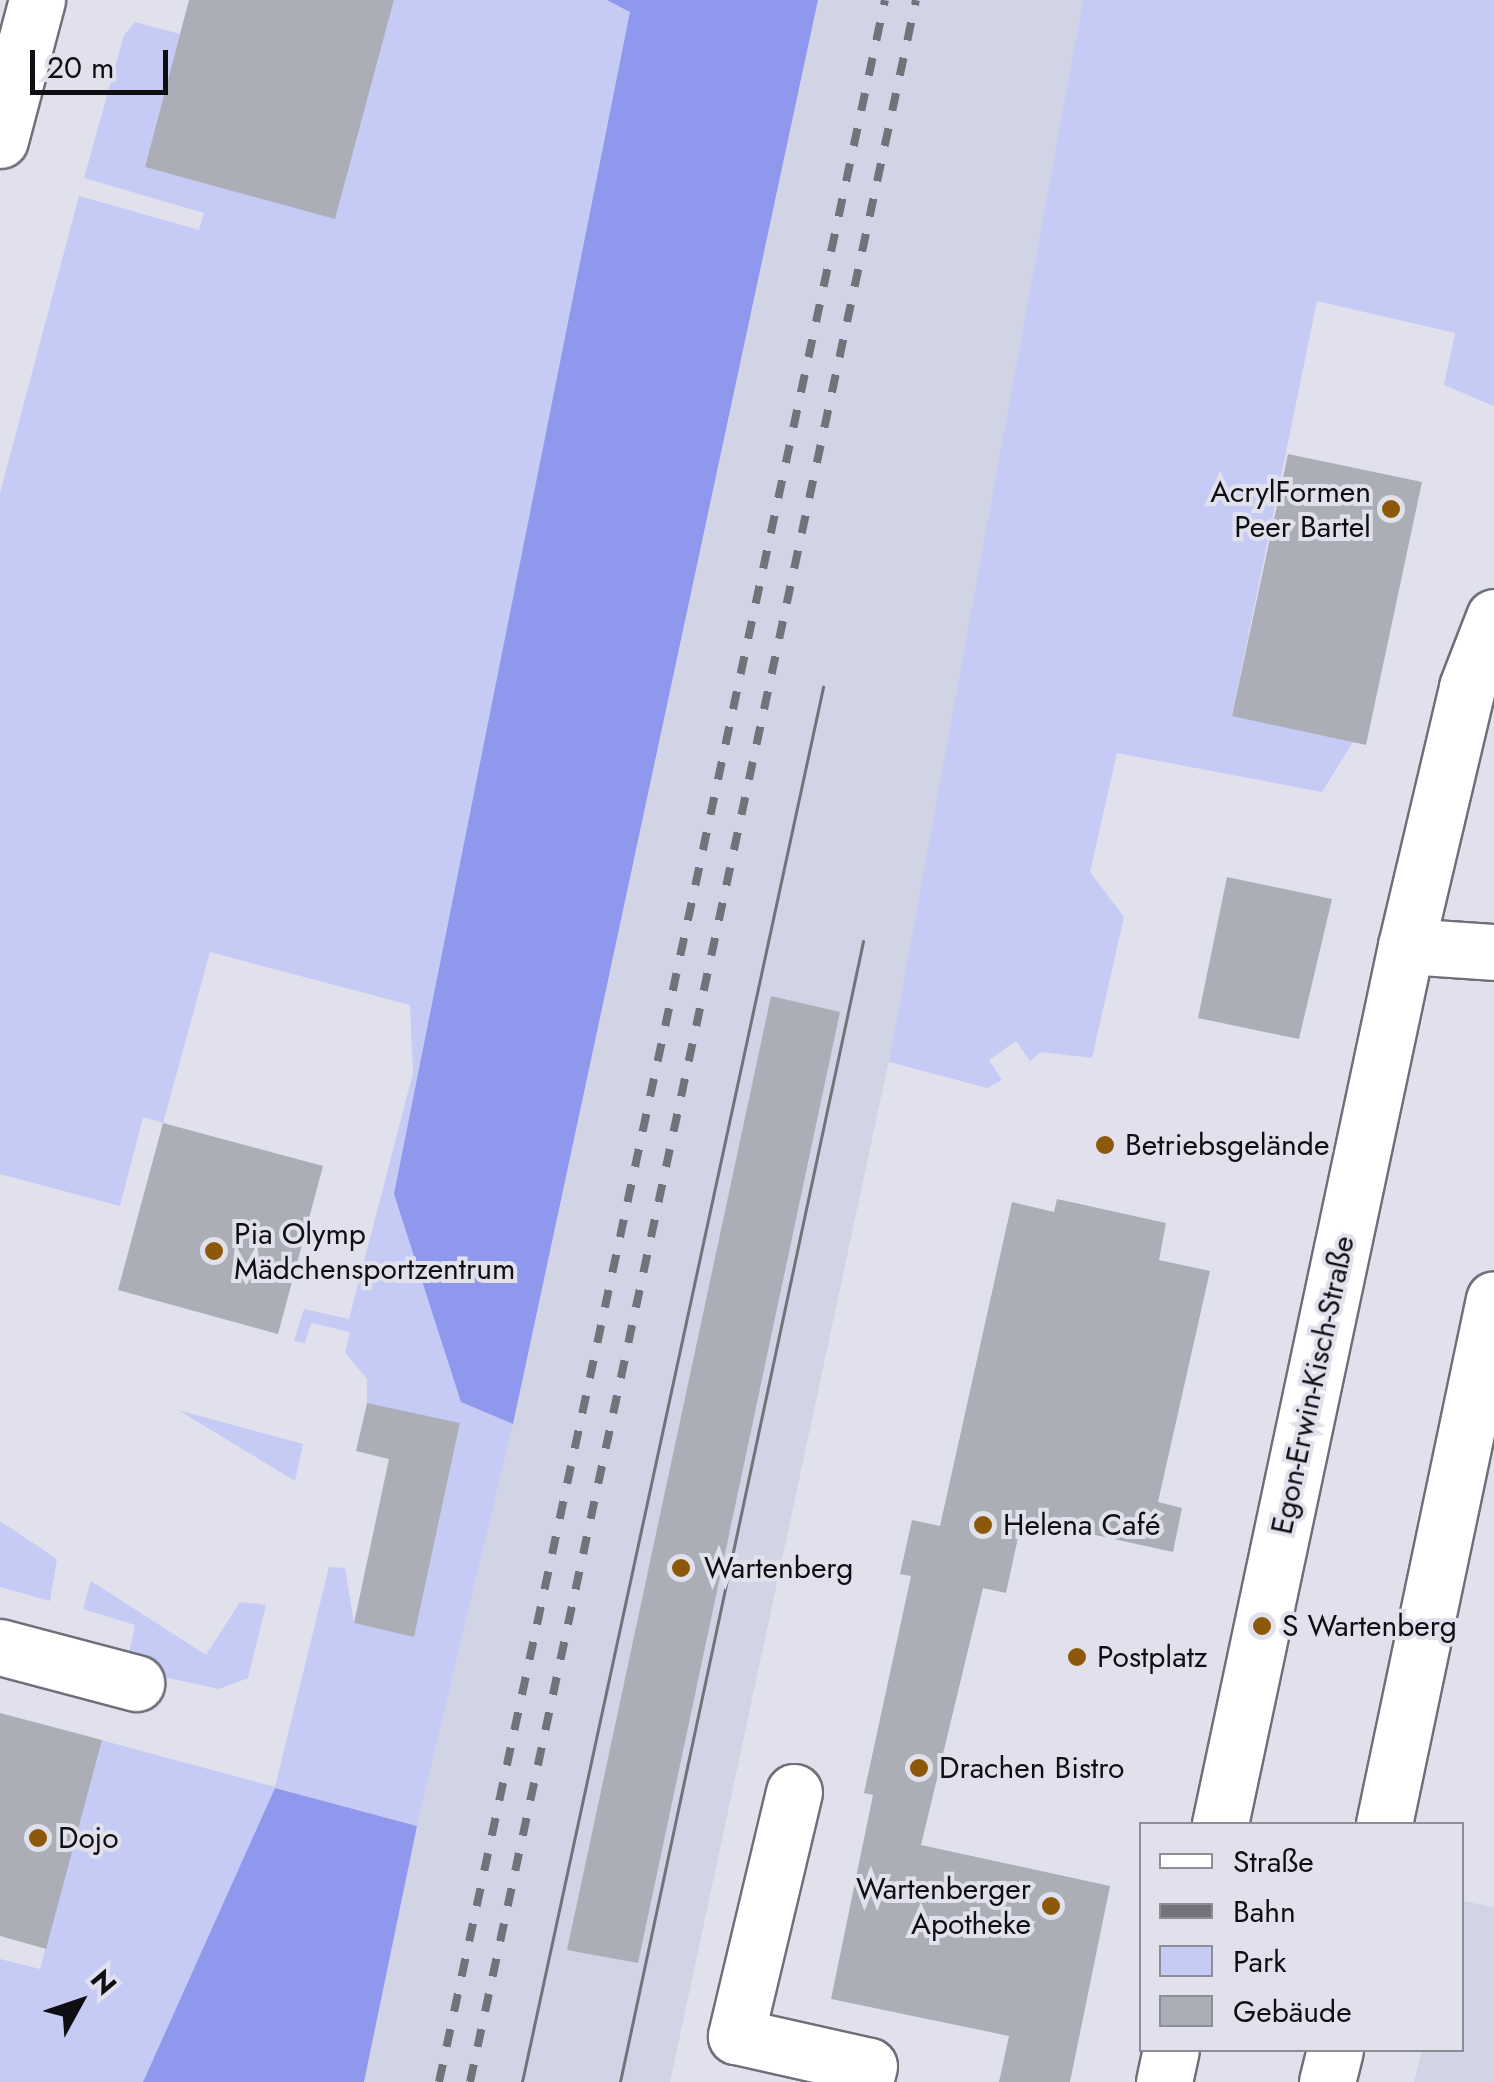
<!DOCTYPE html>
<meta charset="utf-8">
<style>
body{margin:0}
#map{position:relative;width:1494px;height:2082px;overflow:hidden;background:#e0e1ec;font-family:Jost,sans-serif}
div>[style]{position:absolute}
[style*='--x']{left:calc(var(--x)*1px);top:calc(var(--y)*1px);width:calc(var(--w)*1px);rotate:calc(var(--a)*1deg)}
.built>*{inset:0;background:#d1d4e5}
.green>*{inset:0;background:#c5cbf5}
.forest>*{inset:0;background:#9098ed}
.building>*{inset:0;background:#acaeb7}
.roads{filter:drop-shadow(2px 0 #6e6f78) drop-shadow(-2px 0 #6e6f78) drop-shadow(0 2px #6e6f78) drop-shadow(0 -2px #6e6f78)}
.minor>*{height:55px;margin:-27.5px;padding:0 27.5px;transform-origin:27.5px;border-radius:27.5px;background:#fff}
.tram>*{height:2.5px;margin:-1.25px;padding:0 1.25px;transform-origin:1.25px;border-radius:1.25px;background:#72737a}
.rail>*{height:8px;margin-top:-4px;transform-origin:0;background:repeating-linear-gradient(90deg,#72737a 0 18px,transparent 0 36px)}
.dots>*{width:28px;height:28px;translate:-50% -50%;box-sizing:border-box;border:5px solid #e0e1ec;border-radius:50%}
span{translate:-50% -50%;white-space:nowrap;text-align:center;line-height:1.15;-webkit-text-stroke:8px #e0e1ec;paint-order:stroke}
.poi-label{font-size:30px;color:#0f0f13}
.right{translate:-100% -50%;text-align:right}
.left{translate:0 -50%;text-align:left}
.street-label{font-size:30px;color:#0f0f13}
.legend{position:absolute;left:1139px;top:1822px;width:325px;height:230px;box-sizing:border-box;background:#e0e1ec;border:2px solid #8c8d95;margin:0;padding:12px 18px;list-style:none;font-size:30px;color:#0f0f13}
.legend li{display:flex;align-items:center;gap:20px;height:50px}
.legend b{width:50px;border:2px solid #8c8d95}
.north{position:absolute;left:30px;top:1952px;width:100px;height:100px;-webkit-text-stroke:8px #e0e1ec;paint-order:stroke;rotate:50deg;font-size:28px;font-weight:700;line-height:40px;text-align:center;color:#0f0f13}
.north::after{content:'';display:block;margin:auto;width:35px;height:45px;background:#0f0f13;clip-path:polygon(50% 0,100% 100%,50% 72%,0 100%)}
.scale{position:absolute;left:30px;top:50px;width:138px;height:45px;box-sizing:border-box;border:5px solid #0f0f13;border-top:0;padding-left:12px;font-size:30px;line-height:35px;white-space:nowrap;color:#0f0f13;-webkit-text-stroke:8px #e0e1ec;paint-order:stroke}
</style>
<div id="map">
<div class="built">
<div style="clip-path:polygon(818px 0,1083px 0,898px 1018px,670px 2082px,364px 2082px,417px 1826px,513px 1424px)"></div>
<div style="clip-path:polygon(1462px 1901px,1494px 1907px,1494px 2082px,1414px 2082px,1422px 2050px,1462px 2050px)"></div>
</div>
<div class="green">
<div style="clip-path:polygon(394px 0,607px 0,630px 11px,461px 1402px,513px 1424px,417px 1826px,275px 1788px,143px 2082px,0 2082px,0 1959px,40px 1969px,101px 1740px,275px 1787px,329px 1567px,345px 1568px,354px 1623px,414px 1636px,460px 1424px,367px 1403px,367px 1379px,345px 1353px,350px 1332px,311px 1323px,305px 1343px,294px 1341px,304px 1309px,349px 1319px,413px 1073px,410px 1005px,210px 952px,163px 1123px,143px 1117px,120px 1206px,0 1174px,0 493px,79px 196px,199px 230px,204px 213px,84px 178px,124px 35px,135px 22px,180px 34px,145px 167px,335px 218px)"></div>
<div style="clip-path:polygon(1083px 0,1494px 0,1494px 406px,1444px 385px,1455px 333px,1317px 301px,1232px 715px,1353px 742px,1322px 792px,1117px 753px,1090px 872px,1124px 917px,1092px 1058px,1041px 1052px,1030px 1061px,1016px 1041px,989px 1060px,1002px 1080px,987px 1088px,889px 1062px)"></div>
<div style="clip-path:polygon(178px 1410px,303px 1444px,295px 1481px)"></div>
<div style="clip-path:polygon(0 1521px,57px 1559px,50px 1601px,0 1587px)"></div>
<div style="clip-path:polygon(91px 1581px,206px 1655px,240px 1602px,266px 1605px,248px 1678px,219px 1689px,145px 1673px,128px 1658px,135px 1625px,83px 1609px)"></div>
</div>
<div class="forest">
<div style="clip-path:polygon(607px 0,818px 0,513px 1424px,461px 1402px,394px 1194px,630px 12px)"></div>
<div style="clip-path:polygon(275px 1788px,417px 1826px,364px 2082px,143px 2082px)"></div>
</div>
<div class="building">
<div style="clip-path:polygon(189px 0,394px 0,335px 219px,145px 167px)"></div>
<div style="clip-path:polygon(1288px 454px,1422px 482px,1366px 745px,1232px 716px)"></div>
<div style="clip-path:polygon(1227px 877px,1332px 899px,1299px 1039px,1198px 1018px)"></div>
<div style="clip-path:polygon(771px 996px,840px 1012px,638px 1963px,567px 1950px)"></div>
<div style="clip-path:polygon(163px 1123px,323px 1166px,278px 1334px,118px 1290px)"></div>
<div style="clip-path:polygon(1057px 1199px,1166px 1223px,1159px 1260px,1210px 1271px,1158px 1502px,1182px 1508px,1173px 1552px,1022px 1519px,1006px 1593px,983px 1588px,921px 1845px,1110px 1886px,1070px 2082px,999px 2082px,1009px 2036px,831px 1999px,873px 1795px,864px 1793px,911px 1576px,900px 1574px,912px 1520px,940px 1526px,1012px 1202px,1054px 1212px)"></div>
<div style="clip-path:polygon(367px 1403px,460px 1423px,414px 1637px,354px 1623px,389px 1459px,356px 1451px)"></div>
<div style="clip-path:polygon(0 1713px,102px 1740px,46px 1949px,0 1936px)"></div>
</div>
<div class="roads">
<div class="minor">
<div style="--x:0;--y:140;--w:145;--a:-75.2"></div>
<div style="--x:1406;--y:946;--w:88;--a:3.9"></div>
<div style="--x:0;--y:1647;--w:141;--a:14.8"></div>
<div style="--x:794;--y:1792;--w:251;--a:103.4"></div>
<div style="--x:736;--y:2036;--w:136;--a:12.7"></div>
<div style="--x:869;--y:2066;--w:16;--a:104"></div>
<div style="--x:1220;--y:1824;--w:897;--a:-78.04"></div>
<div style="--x:1406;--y:946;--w:266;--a:-76.7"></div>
<div style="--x:1467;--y:687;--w:75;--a:-68.9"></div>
<div style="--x:1384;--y:1824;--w:536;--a:-78.17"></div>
<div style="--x:1164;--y:2082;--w:33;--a:-78"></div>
<div style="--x:1327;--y:2082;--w:33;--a:-76"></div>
</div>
</div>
<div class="tram">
<div style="--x:522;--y:2082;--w:1427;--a:-77.82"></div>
<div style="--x:620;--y:2082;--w:1166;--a:-77.97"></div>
</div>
<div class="rail">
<div style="--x:439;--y:2082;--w:2129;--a:-77.91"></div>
<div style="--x:470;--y:2082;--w:2129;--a:-77.91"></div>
</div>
<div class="dots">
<div style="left:1391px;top:509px;background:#8e580a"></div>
<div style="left:1105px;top:1145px;background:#8e580a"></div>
<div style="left:214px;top:1251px;background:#8e580a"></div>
<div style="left:983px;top:1525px;background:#8e580a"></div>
<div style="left:681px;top:1568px;background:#8e580a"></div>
<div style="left:1262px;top:1626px;background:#8e580a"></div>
<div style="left:1077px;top:1657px;background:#8e580a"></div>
<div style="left:919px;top:1768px;background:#8e580a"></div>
<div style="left:38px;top:1838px;background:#8e580a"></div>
<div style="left:1051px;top:1906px;background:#8e580a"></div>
</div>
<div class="poi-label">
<span class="right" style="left:1371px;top:509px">AcrylFormen<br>Peer Bartel</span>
<span class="left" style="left:1125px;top:1145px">Betriebsgelände</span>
<span class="left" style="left:234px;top:1251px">Pia Olymp<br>Mädchensportzentrum</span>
<span class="left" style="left:1003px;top:1525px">Helena Café</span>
<span class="left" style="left:704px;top:1568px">Wartenberg</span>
<span class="left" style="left:1282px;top:1626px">S Wartenberg</span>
<span class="left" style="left:1097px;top:1657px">Postplatz</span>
<span class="left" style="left:939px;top:1768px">Drachen Bistro</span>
<span class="left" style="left:58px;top:1838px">Dojo</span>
<span class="right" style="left:1031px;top:1906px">Wartenberger<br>Apotheke</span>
</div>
<div class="street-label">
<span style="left:1313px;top:1385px;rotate:-78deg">Egon-Erwin-Kisch-Straße</span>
</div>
<ul class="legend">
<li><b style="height:12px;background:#fff"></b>Straße</li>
<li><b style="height:12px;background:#72737a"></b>Bahn</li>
<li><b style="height:28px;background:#c5cbf5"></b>Park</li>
<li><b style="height:28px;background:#acaeb7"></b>Gebäude</li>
</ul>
<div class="north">N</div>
<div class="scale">20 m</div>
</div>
